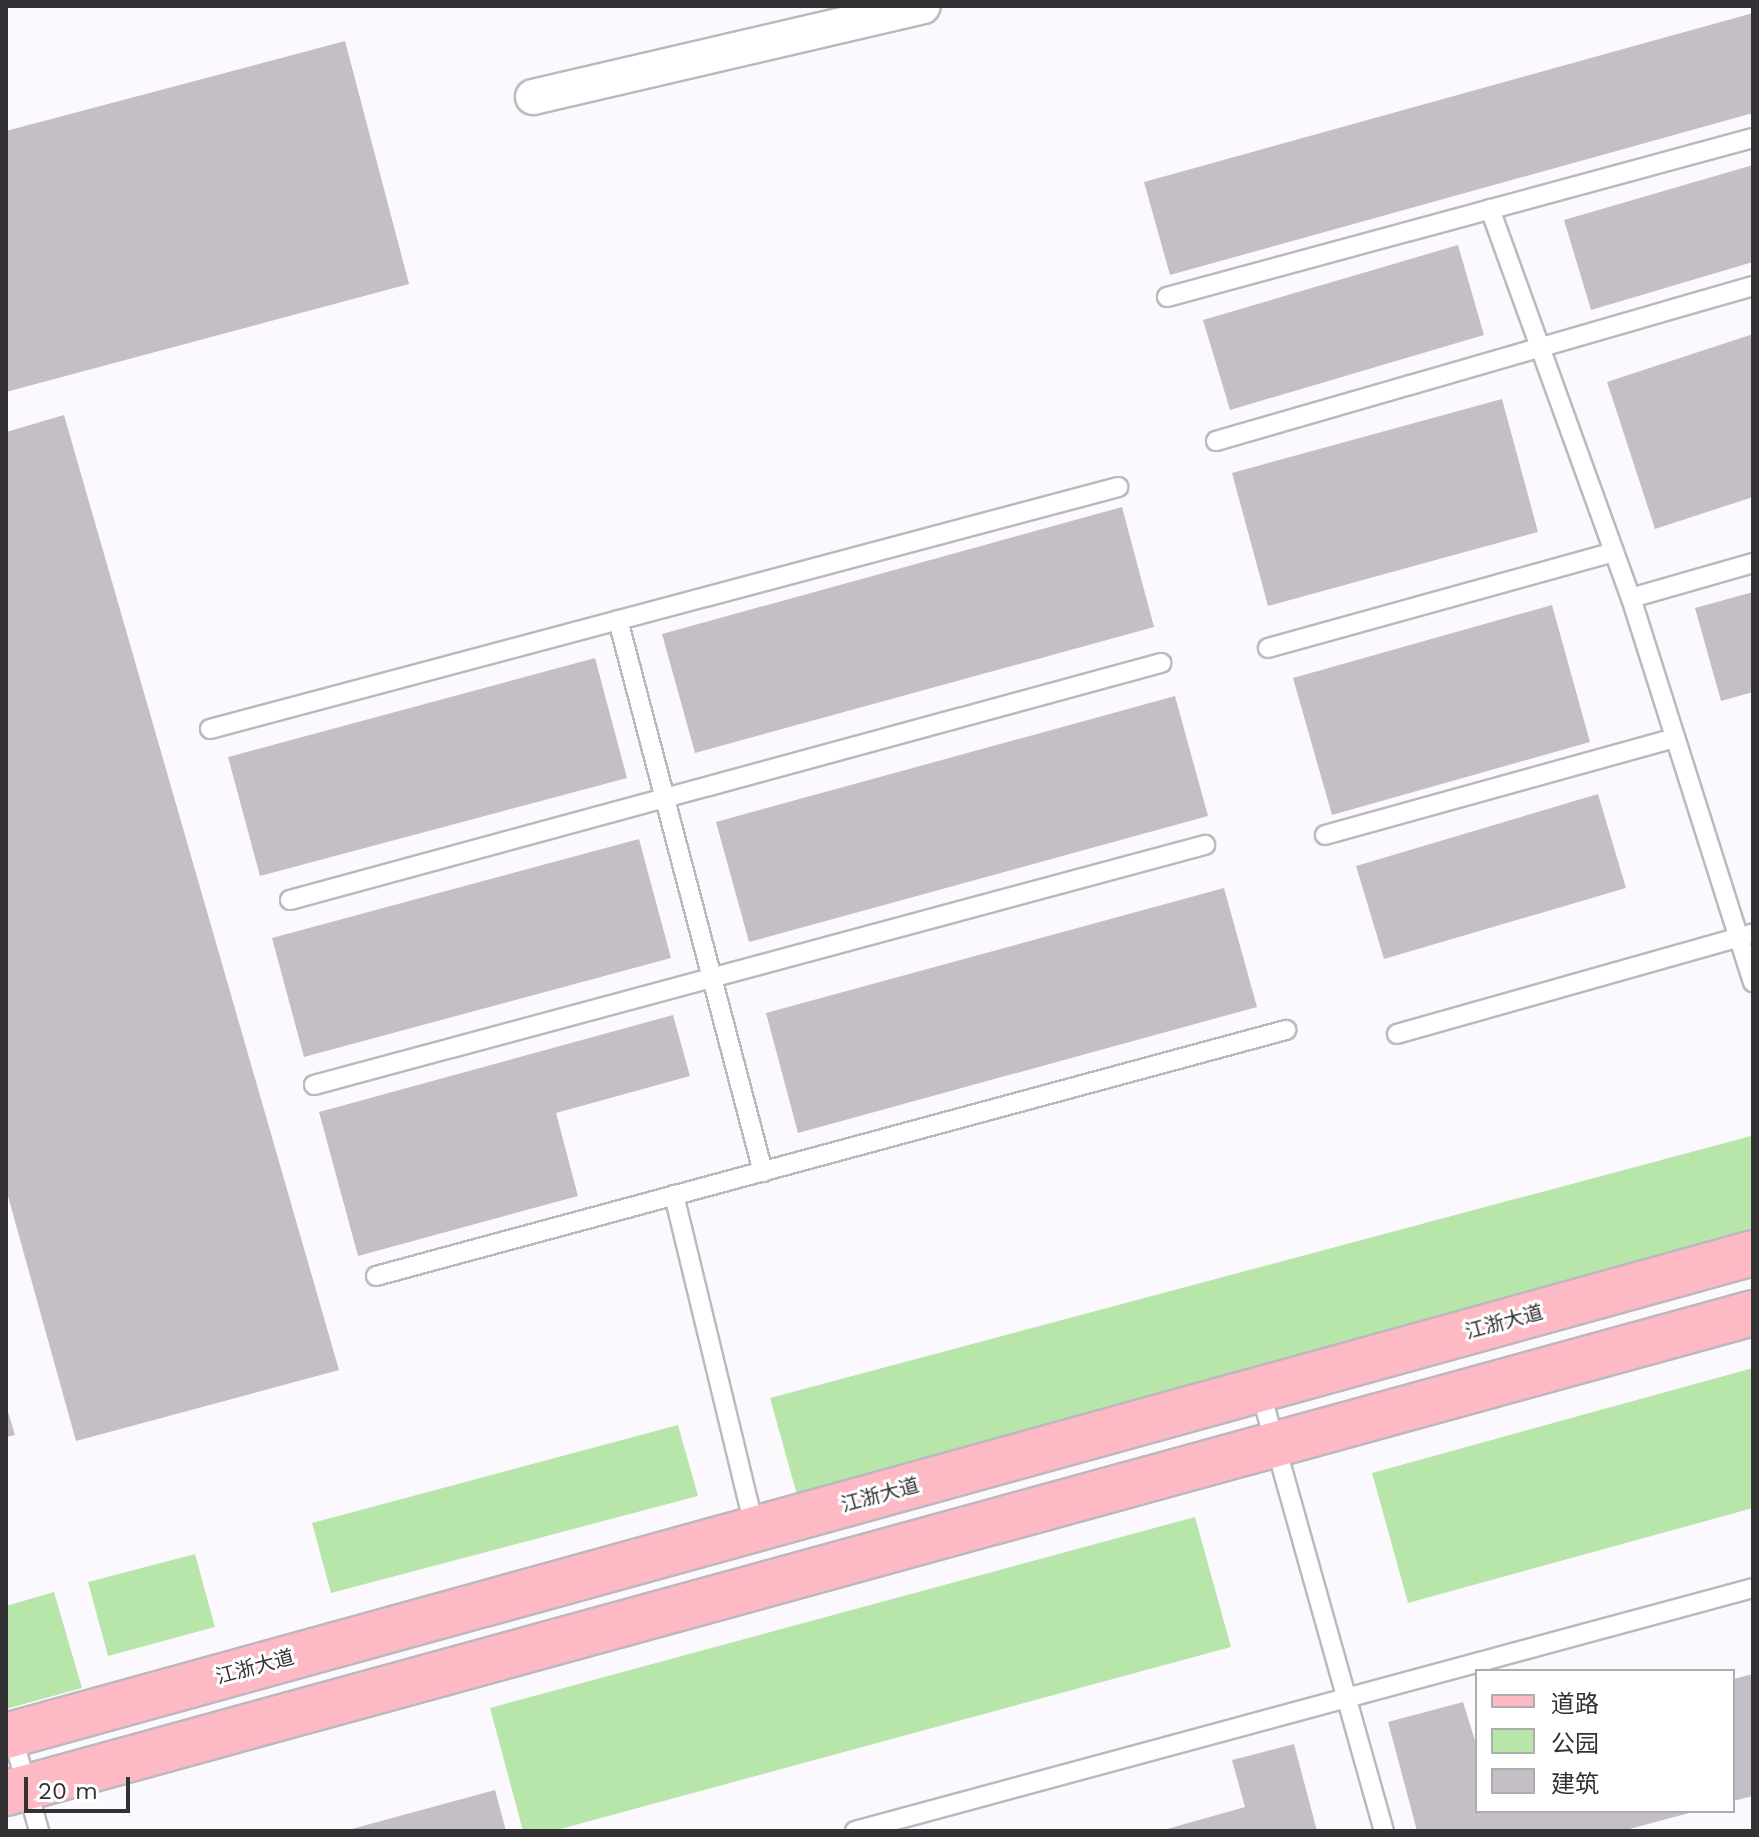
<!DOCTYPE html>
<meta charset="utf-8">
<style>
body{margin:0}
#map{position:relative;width:1759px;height:1837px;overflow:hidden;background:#fcf9fe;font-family:"Work Sans","Noto Sans SC",sans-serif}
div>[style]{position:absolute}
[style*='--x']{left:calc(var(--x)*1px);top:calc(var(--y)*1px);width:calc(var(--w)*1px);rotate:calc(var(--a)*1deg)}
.green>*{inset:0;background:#b8e6aa}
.building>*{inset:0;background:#c4bfc7}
.roads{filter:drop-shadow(2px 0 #bdb8c0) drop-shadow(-2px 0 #bdb8c0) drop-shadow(0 2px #bdb8c0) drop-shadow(0 -2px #bdb8c0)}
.service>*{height:18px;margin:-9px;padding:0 9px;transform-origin:9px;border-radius:9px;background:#fff}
.minor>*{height:34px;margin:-17px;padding:0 17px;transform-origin:17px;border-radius:17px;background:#fff}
.primary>*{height:44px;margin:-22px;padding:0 22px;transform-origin:22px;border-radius:22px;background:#fdbac4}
span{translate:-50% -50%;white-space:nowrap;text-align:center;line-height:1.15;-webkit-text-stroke:6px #fff;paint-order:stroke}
.street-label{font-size:20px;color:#333134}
.frame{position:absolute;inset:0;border:8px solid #333134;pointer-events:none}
.legend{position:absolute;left:1475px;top:1669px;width:260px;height:144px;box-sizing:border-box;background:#fff;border:2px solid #adadae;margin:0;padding:10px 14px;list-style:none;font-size:24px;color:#333134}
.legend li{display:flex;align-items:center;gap:16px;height:40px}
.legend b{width:40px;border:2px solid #adadae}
.scale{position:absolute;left:24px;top:1777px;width:106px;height:36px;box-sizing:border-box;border:4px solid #333134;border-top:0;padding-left:10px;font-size:24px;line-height:28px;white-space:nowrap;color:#333134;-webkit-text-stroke:6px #fff;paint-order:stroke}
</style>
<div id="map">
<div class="green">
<div style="clip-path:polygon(1751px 1136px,1753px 1239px,797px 1495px,770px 1398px)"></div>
<div style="clip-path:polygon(1753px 1368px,1753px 1508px,1408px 1603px,1372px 1473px)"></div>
<div style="clip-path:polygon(678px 1425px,698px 1496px,331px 1593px,312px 1523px)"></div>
<div style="clip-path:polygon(1195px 1517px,1231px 1647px,553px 1831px,523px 1831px,490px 1708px)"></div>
<div style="clip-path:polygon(195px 1554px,215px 1627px,108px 1656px,88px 1582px)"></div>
<div style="clip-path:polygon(54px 1592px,82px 1688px,6px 1709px,6px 1606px)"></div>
</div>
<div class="building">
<div style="clip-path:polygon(1753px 13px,1753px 113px,1170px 275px,1144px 182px)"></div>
<div style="clip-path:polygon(345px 41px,409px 284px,6px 392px,6px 131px)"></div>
<div style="clip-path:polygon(1753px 165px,1753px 262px,1591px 310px,1564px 220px)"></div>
<div style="clip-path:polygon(1458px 245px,1484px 335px,1230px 410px,1203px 320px)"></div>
<div style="clip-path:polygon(1753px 334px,1753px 497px,1655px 529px,1607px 382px)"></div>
<div style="clip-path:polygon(1502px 399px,1538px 532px,1268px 606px,1232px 473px)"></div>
<div style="clip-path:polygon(64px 415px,339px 1370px,76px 1441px,6px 1189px,6px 432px)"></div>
<div style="clip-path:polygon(1122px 507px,1154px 627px,695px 753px,662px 634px)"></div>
<div style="clip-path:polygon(1753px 592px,1753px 692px,1721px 701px,1695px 608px)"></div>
<div style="clip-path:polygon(1552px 605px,1590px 742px,1332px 815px,1293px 678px)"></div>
<div style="clip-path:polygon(595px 658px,627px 778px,260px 876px,228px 757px)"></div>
<div style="clip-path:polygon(1175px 696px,1208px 816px,749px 942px,716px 822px)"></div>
<div style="clip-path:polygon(1598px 794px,1626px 888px,1384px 959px,1356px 866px)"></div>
<div style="clip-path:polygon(639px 839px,671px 958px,304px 1057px,272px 938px)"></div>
<div style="clip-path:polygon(1224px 888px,1257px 1007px,798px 1133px,766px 1013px)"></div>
<div style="clip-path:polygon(673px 1015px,690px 1076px,556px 1113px,578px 1196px,358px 1256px,319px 1112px)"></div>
<div style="clip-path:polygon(6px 1405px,15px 1435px,6px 1437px)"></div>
<div style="clip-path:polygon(1753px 1674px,1753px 1796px,1733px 1801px,1733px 1679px)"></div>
<div style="clip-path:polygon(1463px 1702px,1477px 1747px,1477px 1811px,1693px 1812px,1622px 1831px,1417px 1831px,1388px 1722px)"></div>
<div style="clip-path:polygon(1294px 1744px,1317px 1831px,1160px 1831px,1245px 1807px,1232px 1760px)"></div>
<div style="clip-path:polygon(495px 1790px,506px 1831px,348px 1831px,348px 1830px)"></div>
</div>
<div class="roads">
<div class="service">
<div style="--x:1490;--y:209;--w:414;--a:70.1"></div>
<div style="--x:1631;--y:598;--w:403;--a:72.4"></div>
<div style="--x:1167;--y:297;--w:607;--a:-15.18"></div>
<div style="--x:1216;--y:441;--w:559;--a:-16.1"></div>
<div style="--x:1631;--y:598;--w:127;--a:-16"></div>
<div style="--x:618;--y:620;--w:571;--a:75.28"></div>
<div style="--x:1268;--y:648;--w:359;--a:-15.5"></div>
<div style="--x:210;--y:729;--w:940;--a:-14.92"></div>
<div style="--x:1325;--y:835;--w:363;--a:-15.5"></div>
<div style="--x:290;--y:900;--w:903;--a:-15.22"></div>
<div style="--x:1397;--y:1034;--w:370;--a:-15.8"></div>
<div style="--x:314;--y:1085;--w:923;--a:-15.08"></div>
<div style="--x:674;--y:1195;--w:344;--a:76.4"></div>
<div style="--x:376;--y:1276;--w:943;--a:-15.13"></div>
<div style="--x:1260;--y:1390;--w:458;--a:74.3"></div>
<div style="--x:12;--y:1734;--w:101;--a:74.4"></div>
<div style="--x:855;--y:1831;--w:930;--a:-15.14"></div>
</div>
<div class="minor">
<div style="--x:533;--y:97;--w:400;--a:-13.1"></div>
</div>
<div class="primary">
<div style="--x:6;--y:1736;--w:1813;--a:-15.45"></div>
<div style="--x:6;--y:1793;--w:1812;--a:-15.36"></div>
</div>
</div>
<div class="street-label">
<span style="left:1504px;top:1322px;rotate:-15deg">江浙大道</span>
<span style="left:880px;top:1495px;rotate:-15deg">江浙大道</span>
<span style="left:255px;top:1667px;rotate:-15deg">江浙大道</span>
</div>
<div class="frame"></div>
<ul class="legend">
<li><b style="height:10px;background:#fdbac4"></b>道路</li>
<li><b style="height:22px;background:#b8e6aa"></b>公园</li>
<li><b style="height:22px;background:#c4bfc7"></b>建筑</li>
</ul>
<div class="scale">20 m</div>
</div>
